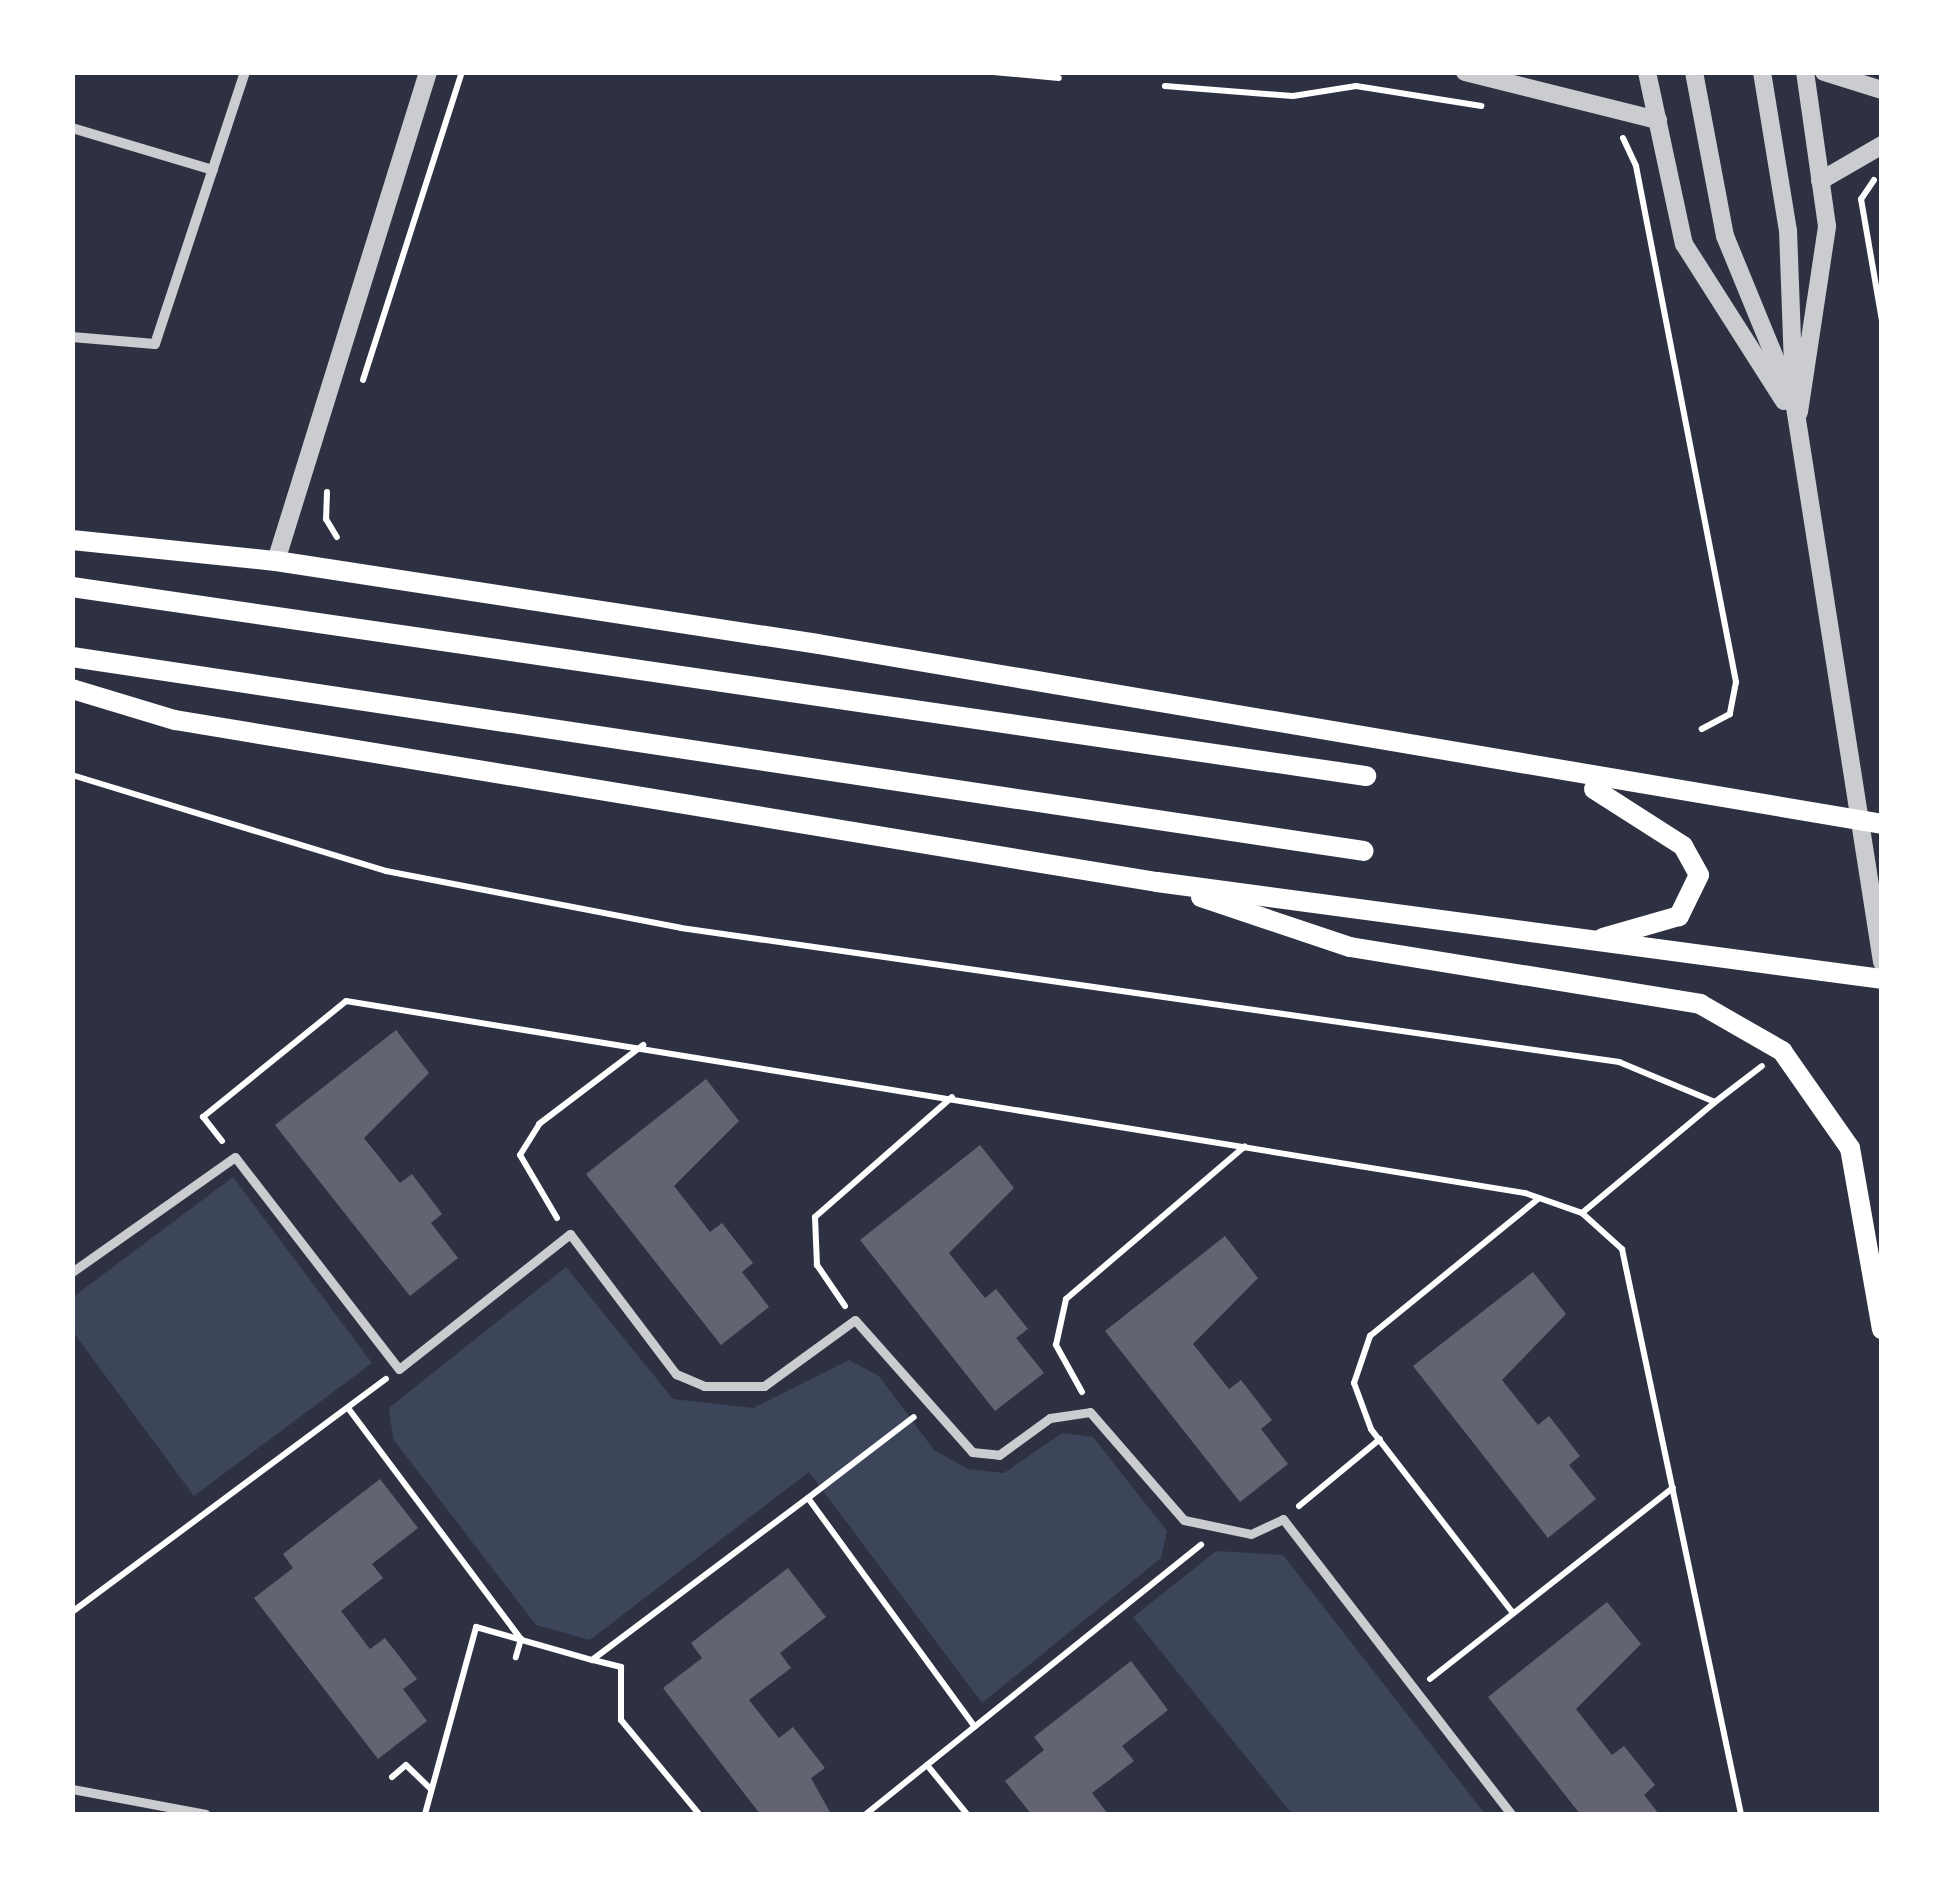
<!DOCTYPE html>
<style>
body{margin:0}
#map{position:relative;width:1954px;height:1887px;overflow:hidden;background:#2d3142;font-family:Ubuntu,sans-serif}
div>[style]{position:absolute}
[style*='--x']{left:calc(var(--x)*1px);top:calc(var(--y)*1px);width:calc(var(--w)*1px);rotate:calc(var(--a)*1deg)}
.green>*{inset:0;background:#3c4559}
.building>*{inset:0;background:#626471}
.path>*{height:6px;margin:-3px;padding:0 3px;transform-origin:3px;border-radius:3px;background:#fff}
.pedestrian>*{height:9px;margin:-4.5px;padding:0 4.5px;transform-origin:4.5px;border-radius:4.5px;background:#caccd0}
.minor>*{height:10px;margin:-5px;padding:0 5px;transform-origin:5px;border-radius:5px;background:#caccd0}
.tertiary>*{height:18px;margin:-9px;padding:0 9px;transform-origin:9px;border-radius:9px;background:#caccd0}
.secondary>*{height:20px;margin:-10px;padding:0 10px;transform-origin:10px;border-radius:10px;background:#fff}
span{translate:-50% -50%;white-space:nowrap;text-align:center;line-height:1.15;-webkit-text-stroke:9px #fff;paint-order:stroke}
.frame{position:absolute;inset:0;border:75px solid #fff;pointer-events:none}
</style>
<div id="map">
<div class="green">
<div style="clip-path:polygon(233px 1177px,372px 1363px,194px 1496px,73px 1332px,73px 1297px)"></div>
<div style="clip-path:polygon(566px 1267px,673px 1399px,753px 1408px,849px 1360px,879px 1376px,934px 1450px,968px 1469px,1004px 1473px,1062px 1433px,1093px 1437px,1167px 1531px,1161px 1558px,982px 1703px,809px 1472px,590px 1640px,536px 1625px,393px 1439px,389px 1408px)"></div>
<div style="clip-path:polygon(1216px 1551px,1283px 1555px,1485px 1814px,1292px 1814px,1133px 1617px)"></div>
</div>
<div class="building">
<div style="clip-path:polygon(396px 1030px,429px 1073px,364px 1138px,400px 1183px,412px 1174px,442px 1214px,431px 1223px,458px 1258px,410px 1296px,275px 1125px)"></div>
<div style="clip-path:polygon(706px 1079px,739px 1121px,674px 1186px,710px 1232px,722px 1223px,753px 1263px,742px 1272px,769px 1307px,721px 1345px,586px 1174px)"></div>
<div style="clip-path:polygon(980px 1145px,1014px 1188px,949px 1253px,985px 1298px,996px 1289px,1028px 1329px,1016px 1338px,1044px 1373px,995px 1411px,860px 1240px)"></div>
<div style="clip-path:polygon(1225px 1236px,1258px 1278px,1193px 1344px,1229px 1389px,1241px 1380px,1272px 1420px,1261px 1429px,1288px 1464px,1240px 1502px,1105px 1331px)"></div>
<div style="clip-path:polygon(1533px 1272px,1566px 1314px,1502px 1380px,1538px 1425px,1549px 1416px,1580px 1456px,1569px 1465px,1596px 1499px,1548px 1538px,1413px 1366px)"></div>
<div style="clip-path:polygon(380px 1479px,418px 1528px,372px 1564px,383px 1578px,341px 1611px,370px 1649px,385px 1638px,417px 1679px,403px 1689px,427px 1721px,378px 1759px,254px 1598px,293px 1568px,283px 1554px)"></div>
<div style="clip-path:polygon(788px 1568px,826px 1617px,780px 1653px,791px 1668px,749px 1700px,779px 1738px,793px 1727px,825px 1768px,811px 1778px,831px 1814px,760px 1814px,663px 1688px,702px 1658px,691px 1643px)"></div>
<div style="clip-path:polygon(1607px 1602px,1641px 1644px,1576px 1709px,1612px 1755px,1624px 1746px,1655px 1785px,1644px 1795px,1659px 1814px,1580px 1814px,1488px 1697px)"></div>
<div style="clip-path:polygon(1131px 1661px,1168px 1710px,1122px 1746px,1134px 1761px,1092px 1793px,1108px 1814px,1031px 1814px,1005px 1781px,1044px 1750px,1034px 1737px)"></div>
</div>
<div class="path">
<div style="--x:993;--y:72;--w:66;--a:5.2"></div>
<div style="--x:1165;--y:86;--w:128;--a:4.5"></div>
<div style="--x:1293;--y:96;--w:64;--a:-9"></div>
<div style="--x:1356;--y:86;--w:127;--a:9.1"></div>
<div style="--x:1623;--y:138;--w:31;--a:65"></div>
<div style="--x:1636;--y:166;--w:526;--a:79.03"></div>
<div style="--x:1736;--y:682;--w:33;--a:101"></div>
<div style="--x:1730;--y:714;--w:32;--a:152"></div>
<div style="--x:1874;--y:180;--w:23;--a:124"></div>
<div style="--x:1861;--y:199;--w:124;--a:80.2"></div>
<div style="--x:363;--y:380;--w:324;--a:-72.2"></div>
<div style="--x:327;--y:492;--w:27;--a:92"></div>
<div style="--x:326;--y:519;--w:21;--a:59"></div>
<div style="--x:72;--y:775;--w:328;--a:17"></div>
<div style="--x:386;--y:871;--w:300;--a:10.9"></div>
<div style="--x:681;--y:928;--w:948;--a:8.13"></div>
<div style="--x:1619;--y:1062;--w:104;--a:22.6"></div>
<div style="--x:1715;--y:1102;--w:59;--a:-37.5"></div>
<div style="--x:222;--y:1141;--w:31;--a:-128"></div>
<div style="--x:203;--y:1117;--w:184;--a:-39"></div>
<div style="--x:346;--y:1001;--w:1195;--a:9.25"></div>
<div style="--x:1525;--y:1193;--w:60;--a:19.3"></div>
<div style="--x:1582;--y:1213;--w:54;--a:42"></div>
<div style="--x:1622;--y:1249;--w:577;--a:78.11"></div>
<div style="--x:1582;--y:1213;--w:173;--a:-39.8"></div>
<div style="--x:557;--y:1218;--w:73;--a:-120.4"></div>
<div style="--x:520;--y:1155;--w:36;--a:-58"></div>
<div style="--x:539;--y:1124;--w:131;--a:-37.2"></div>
<div style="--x:845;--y:1306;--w:50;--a:-124.3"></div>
<div style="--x:817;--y:1265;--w:48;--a:-92.4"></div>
<div style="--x:815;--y:1217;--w:182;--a:-41.2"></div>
<div style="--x:1082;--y:1392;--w:54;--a:-119"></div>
<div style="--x:1056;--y:1345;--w:47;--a:-77.7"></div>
<div style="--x:1066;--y:1299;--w:235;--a:-40.5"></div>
<div style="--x:348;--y:1408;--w:289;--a:53.2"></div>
<div style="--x:521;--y:1639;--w:19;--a:106"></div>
<div style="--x:808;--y:1498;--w:133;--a:-37.4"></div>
<div style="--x:1299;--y:1506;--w:105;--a:-39.6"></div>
<div style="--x:72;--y:1612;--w:391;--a:-36.6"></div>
<div style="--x:1513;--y:1613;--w:232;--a:-127.7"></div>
<div style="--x:1371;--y:1429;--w:49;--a:-110.3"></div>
<div style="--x:1354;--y:1383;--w:50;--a:-71.2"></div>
<div style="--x:1370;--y:1336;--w:218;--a:-39.2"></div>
<div style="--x:593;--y:1660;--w:29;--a:14"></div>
<div style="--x:621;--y:1667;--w:53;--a:90"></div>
<div style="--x:621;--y:1720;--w:122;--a:50.3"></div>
<div style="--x:1430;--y:1679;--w:309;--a:-38.2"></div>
<div style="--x:927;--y:1765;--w:63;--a:50.8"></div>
<div style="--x:392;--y:1777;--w:18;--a:-41"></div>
<div style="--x:406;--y:1765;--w:35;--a:44"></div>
<div style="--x:425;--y:1814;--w:194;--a:-74.7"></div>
<div style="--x:476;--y:1627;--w:121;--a:15.9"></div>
<div style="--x:592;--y:1660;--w:270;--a:-36.9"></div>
<div style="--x:808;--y:1498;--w:283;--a:53.9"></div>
<div style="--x:866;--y:1814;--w:430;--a:-38.8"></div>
</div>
<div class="pedestrian">
<div style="--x:72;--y:1272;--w:199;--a:-35.2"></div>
<div style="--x:235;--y:1157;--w:268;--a:52.3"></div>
<div style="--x:399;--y:1369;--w:218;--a:-38.3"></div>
<div style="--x:570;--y:1234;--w:176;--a:52.9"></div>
<div style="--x:676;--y:1374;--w:30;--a:23"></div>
<div style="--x:704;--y:1386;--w:60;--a:0"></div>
<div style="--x:764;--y:1386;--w:112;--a:-36"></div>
<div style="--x:855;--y:1320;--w:176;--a:48.4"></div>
<div style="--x:972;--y:1452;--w:27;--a:6"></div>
<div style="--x:999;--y:1455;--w:63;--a:-36"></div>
<div style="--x:1050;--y:1418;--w:40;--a:-8.5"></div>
<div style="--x:1090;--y:1412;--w:143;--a:49"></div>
<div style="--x:1184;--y:1520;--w:68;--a:11.8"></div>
<div style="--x:1251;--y:1534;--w:35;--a:-25"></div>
<div style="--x:1283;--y:1519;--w:373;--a:52.3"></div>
<div style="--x:72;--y:1789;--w:136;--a:10.6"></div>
</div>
<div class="minor">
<div style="--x:72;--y:128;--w:147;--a:16.6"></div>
<div style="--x:72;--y:337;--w:83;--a:4.8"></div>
<div style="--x:155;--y:344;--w:287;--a:-71.7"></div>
</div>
<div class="tertiary">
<div style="--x:1465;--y:72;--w:199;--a:14"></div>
<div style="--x:1647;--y:72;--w:176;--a:77.9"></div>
<div style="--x:1684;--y:244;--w:186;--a:57.5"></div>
<div style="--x:1694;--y:72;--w:167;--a:79.3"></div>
<div style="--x:1725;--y:236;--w:185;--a:67.7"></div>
<div style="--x:1795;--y:407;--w:562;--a:81.09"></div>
<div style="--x:1762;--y:72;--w:160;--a:80.7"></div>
<div style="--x:1788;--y:230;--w:161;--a:87.9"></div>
<div style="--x:1824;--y:72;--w:61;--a:17.2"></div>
<div style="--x:1820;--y:181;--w:72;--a:-30.1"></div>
<div style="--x:1799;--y:412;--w:188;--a:-81.4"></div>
<div style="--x:1827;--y:226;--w:156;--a:-98.1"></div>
<div style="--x:276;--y:561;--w:512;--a:-72.73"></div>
</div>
<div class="secondary">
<div style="--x:72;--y:540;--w:205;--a:5.9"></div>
<div style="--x:276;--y:561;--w:548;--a:8.71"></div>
<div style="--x:818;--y:644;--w:1079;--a:9.6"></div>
<div style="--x:72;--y:587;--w:1308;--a:8.31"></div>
<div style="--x:72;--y:657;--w:1306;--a:8.54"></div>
<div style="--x:72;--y:689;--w:108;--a:16.8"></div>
<div style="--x:175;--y:720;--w:995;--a:9.37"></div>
<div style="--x:1157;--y:882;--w:731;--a:7.62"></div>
<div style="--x:1594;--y:789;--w:106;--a:32.6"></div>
<div style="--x:1683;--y:846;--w:33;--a:61"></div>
<div style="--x:1699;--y:875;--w:46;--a:116"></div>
<div style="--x:1679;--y:916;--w:79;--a:163.9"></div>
<div style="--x:1201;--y:897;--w:157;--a:18.6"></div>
<div style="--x:1350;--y:947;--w:355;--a:9.2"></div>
<div style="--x:1700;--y:1004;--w:95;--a:29.8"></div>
<div style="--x:1782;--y:1051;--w:118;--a:55"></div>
<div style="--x:1850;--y:1148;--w:184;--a:80"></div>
</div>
<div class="frame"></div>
</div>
